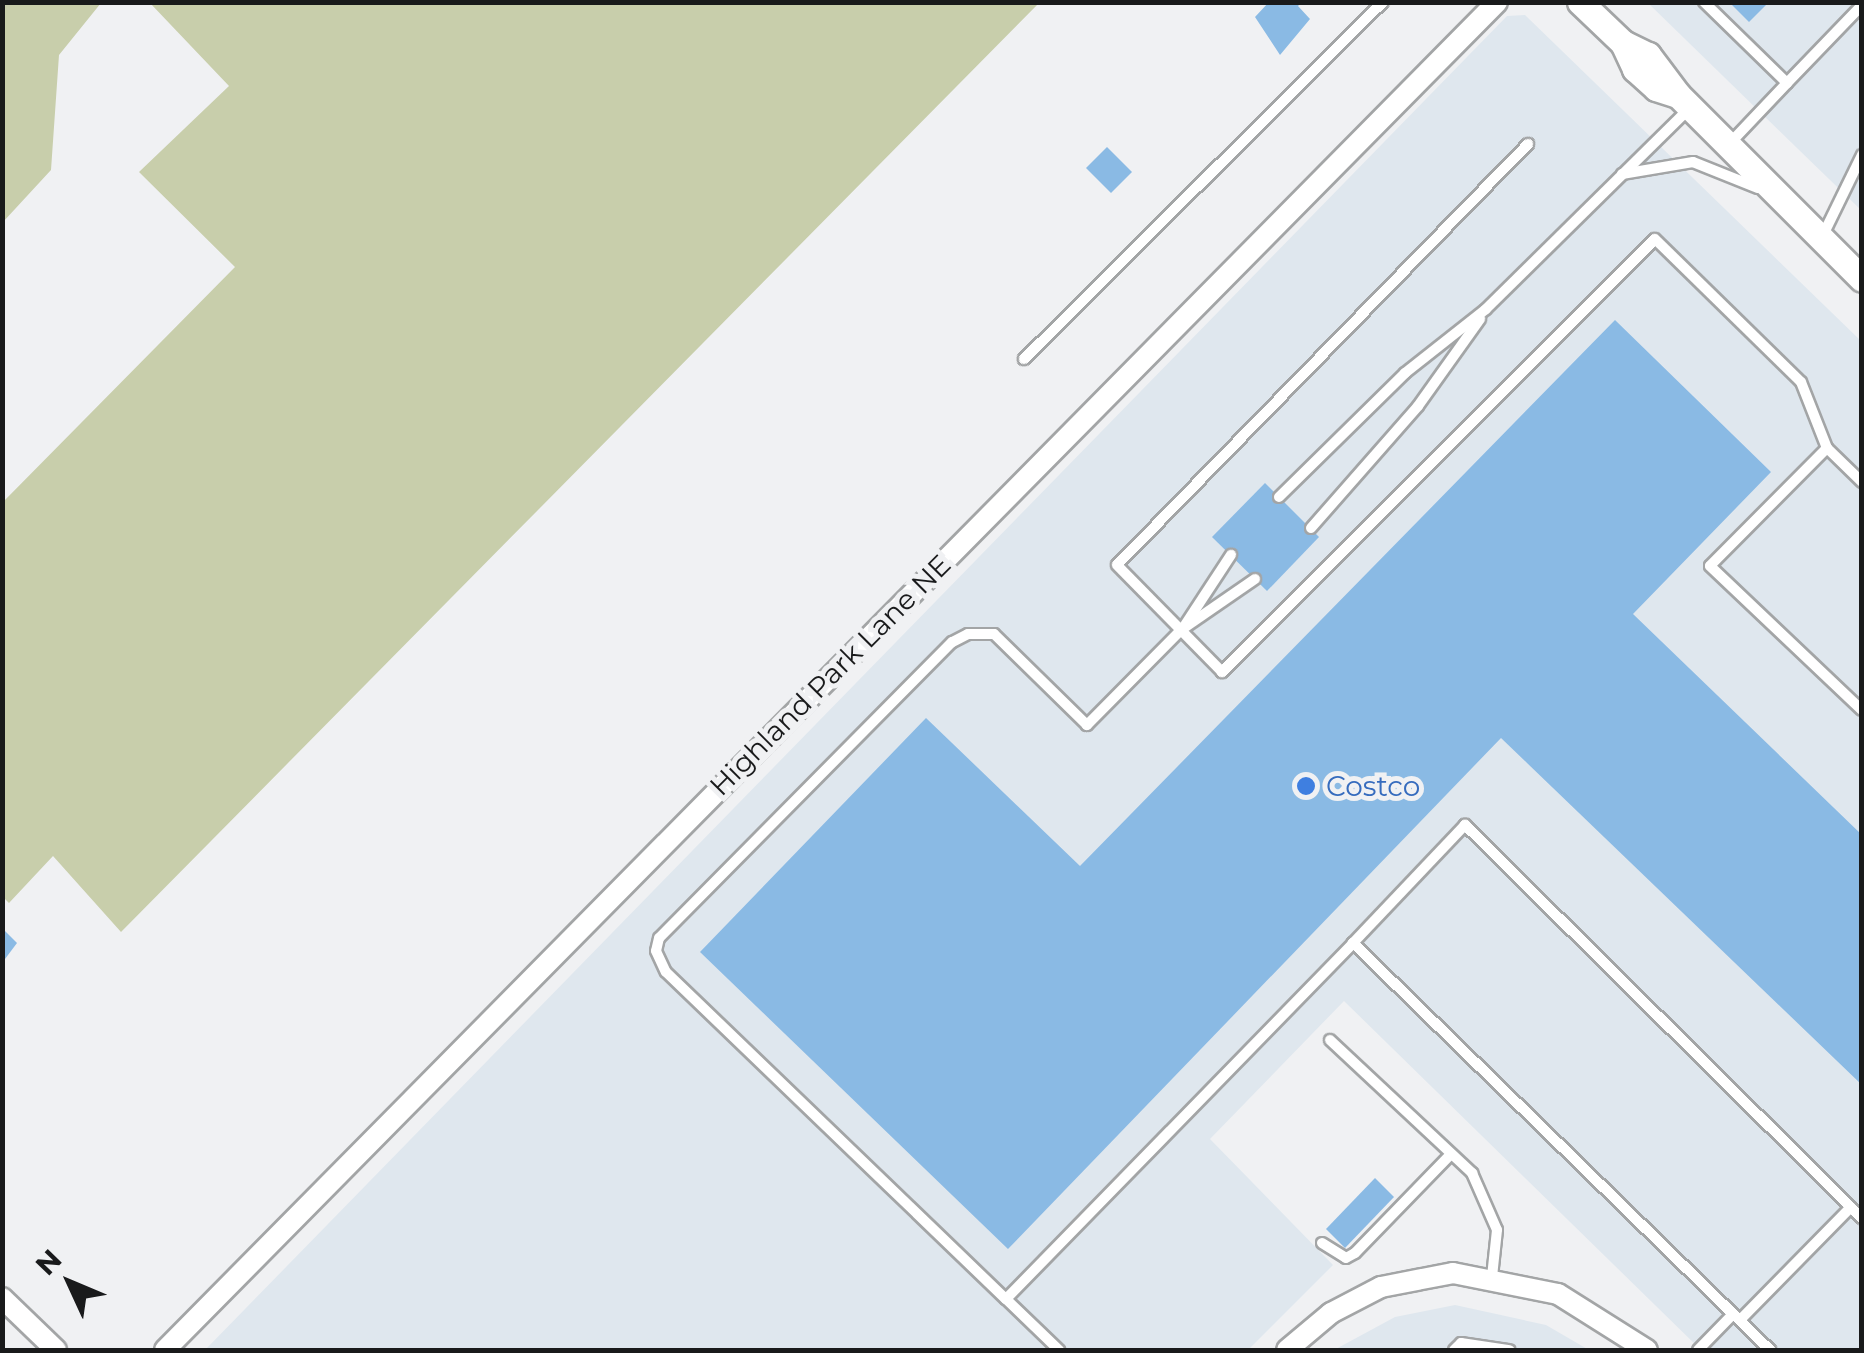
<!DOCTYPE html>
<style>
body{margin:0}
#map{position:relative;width:1864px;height:1353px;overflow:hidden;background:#f0f1f3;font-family:Montserrat,sans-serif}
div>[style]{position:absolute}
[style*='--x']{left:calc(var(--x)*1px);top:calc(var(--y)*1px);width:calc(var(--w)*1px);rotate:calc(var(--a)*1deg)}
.built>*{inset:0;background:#dfe7ee}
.green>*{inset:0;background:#c8ceab}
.building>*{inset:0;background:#8abae4}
.roads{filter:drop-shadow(2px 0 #a3a5a6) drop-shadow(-2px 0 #a3a5a6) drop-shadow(0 2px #a3a5a6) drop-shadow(0 -2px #a3a5a6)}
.service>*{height:10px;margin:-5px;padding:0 5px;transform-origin:5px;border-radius:5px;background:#fff}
.minor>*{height:20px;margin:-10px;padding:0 10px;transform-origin:10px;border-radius:10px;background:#fff}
.tertiary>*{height:25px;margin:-12.5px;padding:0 12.5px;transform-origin:12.5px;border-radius:12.5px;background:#fff}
.dots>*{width:28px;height:28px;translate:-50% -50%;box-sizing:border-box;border:5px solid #f0f1f3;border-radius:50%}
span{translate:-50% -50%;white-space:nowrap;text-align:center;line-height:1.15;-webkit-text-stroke:10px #f0f1f3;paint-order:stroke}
.street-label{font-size:28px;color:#191a1b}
.shop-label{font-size:28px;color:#366cbe}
.left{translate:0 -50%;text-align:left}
.frame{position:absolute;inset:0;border:5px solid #191a1b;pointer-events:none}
.north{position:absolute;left:20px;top:1233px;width:100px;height:100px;-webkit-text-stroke:8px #f0f1f3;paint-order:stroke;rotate:314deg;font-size:28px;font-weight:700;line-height:40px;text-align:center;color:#191a1b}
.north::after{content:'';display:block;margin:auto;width:35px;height:45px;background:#191a1b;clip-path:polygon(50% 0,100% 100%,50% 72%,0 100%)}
</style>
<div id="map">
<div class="built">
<div style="clip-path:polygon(1648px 3px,1861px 3px,1861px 210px,1798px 149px)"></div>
<div style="clip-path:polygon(1525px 15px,1861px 341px,1861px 1350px,1701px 1350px,1344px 1001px,1210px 1139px,1333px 1265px,1248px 1350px,205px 1350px,1507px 16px)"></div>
<div style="clip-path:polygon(1455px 1305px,1546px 1325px,1589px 1350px,1334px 1350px,1395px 1317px)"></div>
</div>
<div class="green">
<div style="clip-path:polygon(3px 2px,101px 3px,59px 55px,51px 170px,3px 222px)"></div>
<div style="clip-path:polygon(293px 2px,1039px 3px,121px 932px,53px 856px,9px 903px,3px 897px,3px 502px,235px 267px,139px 172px,229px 86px,150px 3px)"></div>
</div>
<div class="building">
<div style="clip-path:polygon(1269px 2px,1302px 2px,1298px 6px,1310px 19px,1280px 55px,1255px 17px)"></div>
<div style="clip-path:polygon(1729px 2px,1769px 2px,1749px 22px)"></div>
<div style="clip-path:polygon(1107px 147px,1132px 172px,1111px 193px,1086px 168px)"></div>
<div style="clip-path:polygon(1615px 320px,1771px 472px,1633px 614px,1862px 835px,1862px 1085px,1501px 738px,1008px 1249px,700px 952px,926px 718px,1080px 866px)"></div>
<div style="clip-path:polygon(1265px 483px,1319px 537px,1267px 591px,1212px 537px)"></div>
<div style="clip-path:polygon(2px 928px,17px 943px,2px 963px)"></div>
<div style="clip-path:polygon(1375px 1178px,1394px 1197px,1345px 1248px,1326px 1229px)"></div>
</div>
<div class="roads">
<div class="service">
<div style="--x:1704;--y:2;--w:116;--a:44.3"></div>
<div style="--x:1787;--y:83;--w:83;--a:133.5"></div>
<div style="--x:1787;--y:83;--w:108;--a:-46.1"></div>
<div style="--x:1528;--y:144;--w:588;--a:134.31"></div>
<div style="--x:1117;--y:565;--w:150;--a:45.5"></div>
<div style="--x:1222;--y:672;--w:612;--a:-45"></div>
<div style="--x:1655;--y:239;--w:204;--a:44.4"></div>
<div style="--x:1801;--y:382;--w:71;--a:68.5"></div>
<div style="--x:1827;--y:448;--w:166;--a:134.8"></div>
<div style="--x:1710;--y:566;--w:209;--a:43.5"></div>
<div style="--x:1622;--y:174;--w:72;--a:-9.6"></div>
<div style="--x:1693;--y:162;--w:70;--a:21.8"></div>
<div style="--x:1823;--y:235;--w:89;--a:-64"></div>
<div style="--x:1024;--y:359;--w:506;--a:-44.84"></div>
<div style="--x:1827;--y:448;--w:49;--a:44.2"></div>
<div style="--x:1279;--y:497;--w:177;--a:-44.5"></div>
<div style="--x:1405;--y:373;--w:103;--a:-38.3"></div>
<div style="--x:1486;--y:309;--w:286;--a:-44.6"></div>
<div style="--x:1311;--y:528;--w:162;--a:-48.7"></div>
<div style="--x:1418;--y:406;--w:107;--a:-54.5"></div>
<div style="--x:1255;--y:579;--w:90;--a:145.4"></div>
<div style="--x:1181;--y:630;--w:134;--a:134.7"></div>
<div style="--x:1087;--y:725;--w:130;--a:-135.6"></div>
<div style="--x:994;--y:634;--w:26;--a:180"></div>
<div style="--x:968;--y:634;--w:18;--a:153"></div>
<div style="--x:952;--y:642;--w:416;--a:134.7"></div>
<div style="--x:659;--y:938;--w:13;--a:103"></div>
<div style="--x:656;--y:951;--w:23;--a:65"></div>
<div style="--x:666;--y:972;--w:472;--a:43.9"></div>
<div style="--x:1006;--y:1299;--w:497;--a:-45.7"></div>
<div style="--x:1353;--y:943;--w:583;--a:44.3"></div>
<div style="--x:1185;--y:625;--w:84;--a:-56.7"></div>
<div style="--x:1353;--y:943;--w:163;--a:-46.5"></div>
<div style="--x:1465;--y:825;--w:559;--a:44.71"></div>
<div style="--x:1330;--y:1040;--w:195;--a:43.1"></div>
<div style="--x:1472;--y:1173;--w:62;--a:66.3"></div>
<div style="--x:1497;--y:1230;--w:47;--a:96.1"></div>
<div style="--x:1322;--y:1243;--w:28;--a:32"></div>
<div style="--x:1346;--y:1258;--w:10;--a:-29"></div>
<div style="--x:1355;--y:1253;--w:138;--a:-45.9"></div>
<div style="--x:1006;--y:1299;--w:74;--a:43.9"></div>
<div style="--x:1740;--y:1320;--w:158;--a:-45.5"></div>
<div style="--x:1454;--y:1350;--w:10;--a:-45"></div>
<div style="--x:1461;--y:1343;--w:49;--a:8.3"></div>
<div style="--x:1698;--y:1350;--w:50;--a:-45.8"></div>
</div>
<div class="minor">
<div style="--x:2;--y:1298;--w:75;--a:43.9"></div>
<div style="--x:165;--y:1350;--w:1895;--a:-45.34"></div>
<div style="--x:1287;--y:1350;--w:57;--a:-40.1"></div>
<div style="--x:1331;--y:1313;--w:56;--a:-27.5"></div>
<div style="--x:1381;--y:1287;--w:73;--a:-11"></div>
<div style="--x:1453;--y:1273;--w:107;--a:11.3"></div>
<div style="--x:1558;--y:1294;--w:105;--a:32.2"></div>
</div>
<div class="tertiary">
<div style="--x:1580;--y:2;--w:59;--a:43.6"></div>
<div style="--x:1623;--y:43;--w:28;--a:26"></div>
<div style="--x:1648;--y:55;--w:50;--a:53.1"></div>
<div style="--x:1678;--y:95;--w:260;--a:45"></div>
<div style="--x:1623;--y:43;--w:29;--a:65"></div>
<div style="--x:1635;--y:69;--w:28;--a:42"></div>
<div style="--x:1656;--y:88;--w:23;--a:18"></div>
</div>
</div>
<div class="dots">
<div style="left:1306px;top:786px;background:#3f7fe0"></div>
</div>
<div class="street-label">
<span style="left:830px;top:675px;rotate:-45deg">Highland Park Lane NE</span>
</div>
<div class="shop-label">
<span class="left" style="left:1326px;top:786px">Costco</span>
</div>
<div class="frame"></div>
<div class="north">N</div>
</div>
